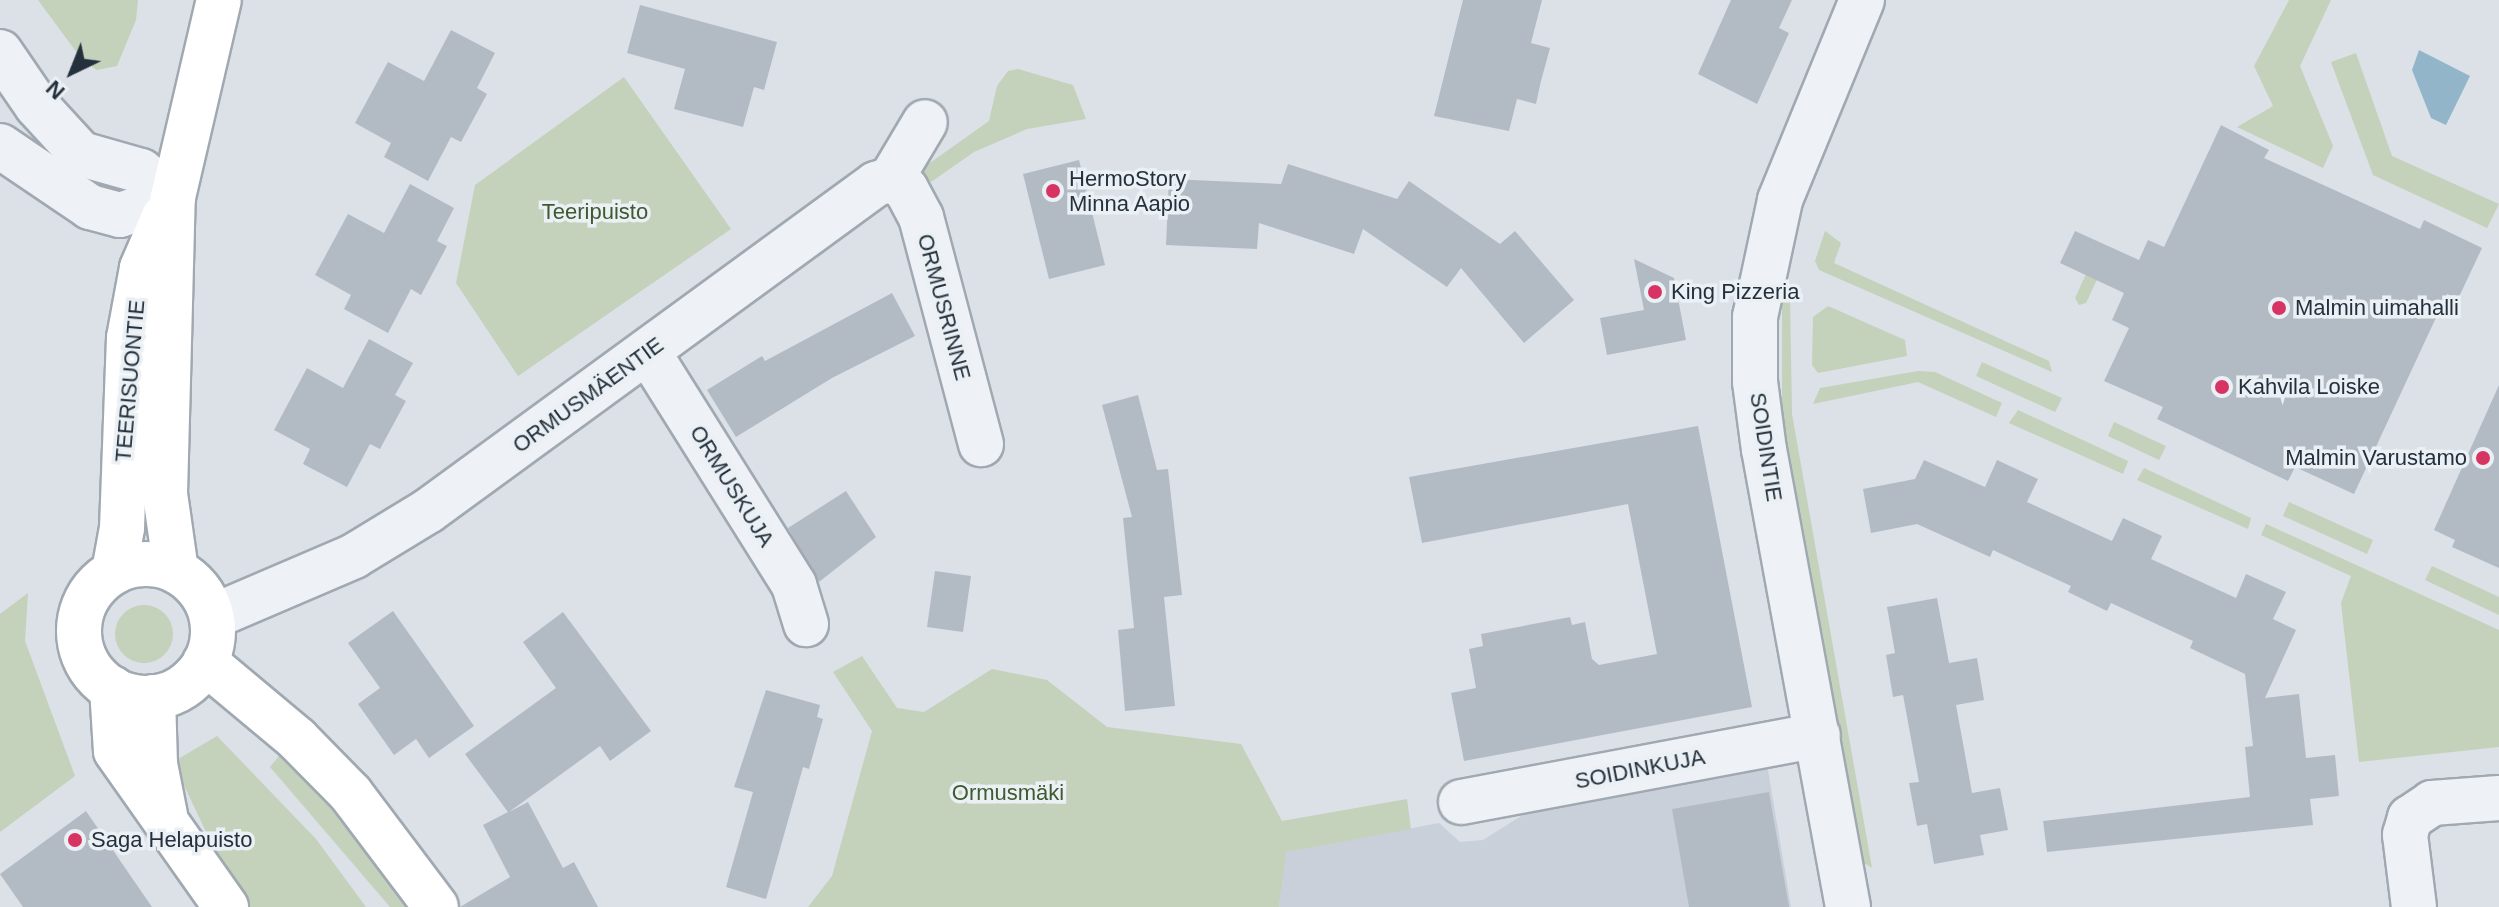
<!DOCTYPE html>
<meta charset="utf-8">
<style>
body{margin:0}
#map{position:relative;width:2499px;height:907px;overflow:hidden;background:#dbe1e7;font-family:Helvetica,sans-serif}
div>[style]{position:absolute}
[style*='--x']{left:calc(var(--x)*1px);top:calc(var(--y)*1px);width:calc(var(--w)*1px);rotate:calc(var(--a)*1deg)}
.built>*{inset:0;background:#c9d0d9}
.green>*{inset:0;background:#c4d1bb}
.round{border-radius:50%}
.water>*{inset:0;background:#92b5ca}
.building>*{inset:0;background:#b2bbc4}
.roads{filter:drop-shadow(2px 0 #a0a9b1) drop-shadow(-2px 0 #a0a9b1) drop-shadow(0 2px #a0a9b1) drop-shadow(0 -2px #a0a9b1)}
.minor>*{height:44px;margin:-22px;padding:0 22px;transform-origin:22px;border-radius:22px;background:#eef1f5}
.major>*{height:44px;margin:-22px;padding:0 22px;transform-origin:22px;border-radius:22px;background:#fff}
.major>.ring{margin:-22px;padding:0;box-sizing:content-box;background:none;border:44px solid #fff;border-radius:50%}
.dots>*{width:22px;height:22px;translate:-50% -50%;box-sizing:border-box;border:4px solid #eaf0f4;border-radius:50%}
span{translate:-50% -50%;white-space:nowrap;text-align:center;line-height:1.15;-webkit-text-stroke:7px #eaf0f4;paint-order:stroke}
.poi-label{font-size:22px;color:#24313d}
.left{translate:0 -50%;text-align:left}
.right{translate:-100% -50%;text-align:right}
.park-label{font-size:22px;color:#3e5a30}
.street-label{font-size:22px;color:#24313d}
.north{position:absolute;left:32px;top:32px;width:80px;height:80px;-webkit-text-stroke:6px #eaf0f4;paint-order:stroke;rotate:223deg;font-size:22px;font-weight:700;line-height:32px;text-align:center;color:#24313d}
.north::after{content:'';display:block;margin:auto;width:28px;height:36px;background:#24313d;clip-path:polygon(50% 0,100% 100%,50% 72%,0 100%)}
</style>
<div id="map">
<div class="built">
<div style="clip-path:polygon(1767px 764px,1791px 907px,1279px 907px,1285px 852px,1439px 823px,1460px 842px,1483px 840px,1537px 806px)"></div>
</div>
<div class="green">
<div style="clip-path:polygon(38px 0,138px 0,136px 20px,117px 66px,97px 70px,83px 61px)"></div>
<div style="clip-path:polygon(2289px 0,2331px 0,2300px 66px,2333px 146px,2323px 168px,2237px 127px,2273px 106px,2254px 66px)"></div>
<div style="clip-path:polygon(2356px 53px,2392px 156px,2499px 204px,2487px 228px,2373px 175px,2331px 62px)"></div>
<div style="clip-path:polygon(1018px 69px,1073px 85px,1086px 119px,1027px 129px,974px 152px,931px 182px,920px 170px,989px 121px,997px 86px,1008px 71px)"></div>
<div style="clip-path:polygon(624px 77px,731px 229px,518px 376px,456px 283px,475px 185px)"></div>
<div style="clip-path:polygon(1825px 231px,1841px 243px,1834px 263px,2049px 361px,2052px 372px,1819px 270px,1815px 261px)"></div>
<div style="clip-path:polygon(2100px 244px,2109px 254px,2086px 303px,2079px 305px,2075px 298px)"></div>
<div style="clip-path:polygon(1790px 298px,1792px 414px,1872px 868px,1861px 861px,1782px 427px,1782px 302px)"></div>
<div style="clip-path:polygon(1828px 306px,1905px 340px,1907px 356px,1818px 373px,1812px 365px,1813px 317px)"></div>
<div style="clip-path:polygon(1982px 362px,2062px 398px,2055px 412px,1976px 376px)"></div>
<div style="clip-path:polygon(1918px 371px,1935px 372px,2002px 403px,1996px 417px,1918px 382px,1813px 404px,1820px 388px)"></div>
<div style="clip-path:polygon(2018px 410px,2128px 461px,2123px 474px,2009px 423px)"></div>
<div style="clip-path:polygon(2114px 422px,2166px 446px,2159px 460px,2108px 436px)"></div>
<div style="clip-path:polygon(2144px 468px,2251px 518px,2248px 529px,2137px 480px)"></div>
<div style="clip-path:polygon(2289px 502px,2373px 540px,2367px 554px,2283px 516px)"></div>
<div style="clip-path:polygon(2266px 524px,2499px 630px,2499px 747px,2359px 762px,2341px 603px,2351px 576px,2261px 535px)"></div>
<div style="clip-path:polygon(2432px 566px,2499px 597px,2499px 615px,2425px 580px)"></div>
<div style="clip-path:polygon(28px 593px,25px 641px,75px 776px,0 832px,0 614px)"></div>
<div class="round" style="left:115px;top:605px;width:58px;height:58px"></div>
<div style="clip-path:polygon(862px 656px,897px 708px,924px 712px,992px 669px,1047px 680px,1107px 727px,1241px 744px,1282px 821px,1407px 799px,1411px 829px,1286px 852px,1279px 907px,808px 907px,832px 876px,872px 731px,833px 672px)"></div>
<div style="clip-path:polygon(217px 736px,316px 839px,366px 907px,248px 907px,224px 870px,173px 762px)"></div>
<div style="clip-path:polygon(279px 756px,349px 827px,410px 907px,390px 907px,270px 767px)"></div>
</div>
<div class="water">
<div style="clip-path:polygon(2419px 50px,2470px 76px,2446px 125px,2431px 118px,2412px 70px)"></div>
</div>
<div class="building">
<div style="clip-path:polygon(1463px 0,1542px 0,1531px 43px,1550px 48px,1541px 81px,1536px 104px,1517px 99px,1509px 131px,1434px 116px)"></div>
<div style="clip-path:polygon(1731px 0,1792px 0,1779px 28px,1789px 33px,1757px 104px,1698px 74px)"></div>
<div style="clip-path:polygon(640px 5px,777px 42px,764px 90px,754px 87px,743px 127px,674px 109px,685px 69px,627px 53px)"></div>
<div style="clip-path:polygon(451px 30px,495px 53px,477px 88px,487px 94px,461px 142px,451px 137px,428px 181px,384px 157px,391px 143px,355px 123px,388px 62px,424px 81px)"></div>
<div style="clip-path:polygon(2221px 125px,2269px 150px,2264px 158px,2420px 229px,2424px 220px,2482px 248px,2458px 299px,2447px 294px,2354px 494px,2295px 467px,2288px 481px,2157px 419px,2163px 407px,2104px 381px,2129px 328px,2112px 320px,2124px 293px,2060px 263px,2075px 231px,2139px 260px,2148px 240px,2164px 247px)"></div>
<div style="clip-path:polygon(1079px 160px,1105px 265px,1049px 279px,1023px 174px)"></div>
<div style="clip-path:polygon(1288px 164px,1397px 199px,1409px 181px,1500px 244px,1515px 231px,1574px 300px,1524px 343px,1461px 268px,1447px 287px,1363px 229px,1354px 254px,1259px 223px,1257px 249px,1166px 245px,1169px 179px,1281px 184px)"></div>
<div style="clip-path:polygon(410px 184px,454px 208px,437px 241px,447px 246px,421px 295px,411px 289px,388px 333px,344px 309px,351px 295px,315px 275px,348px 214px,384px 233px)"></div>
<div style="clip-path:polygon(1634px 259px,1674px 278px,1686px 340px,1607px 355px,1600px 318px,1644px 310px)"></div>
<div style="clip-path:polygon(892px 293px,915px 336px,832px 378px,736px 437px,707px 390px,762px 356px,765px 361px)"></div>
<div style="clip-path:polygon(369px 339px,413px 363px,395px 395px,406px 401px,380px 449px,370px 444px,347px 487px,303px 464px,310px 449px,274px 430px,307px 368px,343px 388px)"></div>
<div style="clip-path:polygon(2499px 385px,2499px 568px,2452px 547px,2455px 540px,2434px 530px)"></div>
<div style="clip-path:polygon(1138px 395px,1157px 470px,1168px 469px,1182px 595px,1164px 597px,1175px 706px,1125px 711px,1118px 630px,1134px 628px,1123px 518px,1132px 517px,1102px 405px)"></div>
<div style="clip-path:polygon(1698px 426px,1752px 707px,1464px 761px,1451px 693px,1476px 688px,1469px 649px,1483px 646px,1481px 634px,1570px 617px,1572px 625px,1585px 622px,1592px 659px,1599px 665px,1657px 654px,1628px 504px,1422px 543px,1409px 477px)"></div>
<div style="clip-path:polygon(1924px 460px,1985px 487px,1997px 460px,2038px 479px,2027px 502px,2112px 541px,2123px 518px,2162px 536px,2151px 559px,2236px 598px,2246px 574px,2286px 592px,2273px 619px,2296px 630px,2265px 698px,2299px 694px,2306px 758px,2335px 755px,2339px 796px,2310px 799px,2313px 825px,2047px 852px,2043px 821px,2250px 797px,2245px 747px,2253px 746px,2245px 674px,2190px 648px,2193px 641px,2111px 603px,2107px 611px,2068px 592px,2071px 586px,1993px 550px,1990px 557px,1917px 524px,1871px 533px,1863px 489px,1915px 479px)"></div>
<div style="clip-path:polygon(846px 491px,876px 537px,819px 582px,788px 528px)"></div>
<div style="clip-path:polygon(935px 571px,971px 576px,963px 632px,927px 627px)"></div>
<div style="clip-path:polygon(1937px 598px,1949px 663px,1977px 658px,1984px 700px,1956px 705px,1972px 793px,2000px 788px,2008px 830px,1980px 835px,1984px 855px,1934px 864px,1927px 824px,1917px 826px,1909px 783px,1919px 782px,1903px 695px,1893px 697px,1886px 655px,1895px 653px,1887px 607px)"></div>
<div style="clip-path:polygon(393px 611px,474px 726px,429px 758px,416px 739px,394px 755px,358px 704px,380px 688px,348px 643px)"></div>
<div style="clip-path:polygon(563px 612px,651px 731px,610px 761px,600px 746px,509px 812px,528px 802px,563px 868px,574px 862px,598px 907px,460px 907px,510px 877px,483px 825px,508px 812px,465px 754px,556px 688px,523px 642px)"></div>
<div style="clip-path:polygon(766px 690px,820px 705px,817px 717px,823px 719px,809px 769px,803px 767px,766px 899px,726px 887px,753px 792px,734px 787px)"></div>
<div style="clip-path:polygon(1769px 792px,1789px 907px,1689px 907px,1672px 809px)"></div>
<div style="clip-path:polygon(86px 811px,152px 907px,23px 907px,0 874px)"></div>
</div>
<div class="roads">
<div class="minor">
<div style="--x:0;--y:52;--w:65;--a:55.6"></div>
<div style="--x:37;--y:106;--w:65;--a:47.5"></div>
<div style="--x:81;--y:154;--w:62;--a:15.8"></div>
<div style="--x:141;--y:171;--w:41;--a:39.1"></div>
<div style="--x:0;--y:146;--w:109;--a:34.1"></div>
<div style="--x:90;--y:207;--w:31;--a:15"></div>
<div style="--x:120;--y:215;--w:56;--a:-18.8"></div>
<div style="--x:891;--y:179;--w:18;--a:34"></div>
<div style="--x:906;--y:189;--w:32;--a:62"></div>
<div style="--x:921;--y:217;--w:235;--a:75.2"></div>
<div style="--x:648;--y:352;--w:275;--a:57.9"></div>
<div style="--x:794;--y:585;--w:41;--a:72.9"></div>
<div style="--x:212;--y:617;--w:155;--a:-23.2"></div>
<div style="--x:354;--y:556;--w:87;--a:-31.3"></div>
<div style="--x:428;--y:511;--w:555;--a:-36.13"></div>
<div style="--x:876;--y:184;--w:16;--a:-18"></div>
<div style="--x:891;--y:179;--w:66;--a:-59.2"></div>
<div style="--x:1461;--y:802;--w:363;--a:-10.6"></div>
<div style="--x:1848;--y:907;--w:465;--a:-100.4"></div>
<div style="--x:1764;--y:450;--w:69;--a:-97.5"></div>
<div style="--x:1755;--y:382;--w:65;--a:-90"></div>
<div style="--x:1755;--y:317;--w:120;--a:-77.9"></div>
<div style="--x:1780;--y:200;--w:216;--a:-67.7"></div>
<div style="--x:2414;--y:907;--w:73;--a:-97.1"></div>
<div style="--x:2405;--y:835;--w:18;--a:-74"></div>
<div style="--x:2410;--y:818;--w:27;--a:-34"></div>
<div style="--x:2432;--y:803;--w:67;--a:-4.3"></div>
</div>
<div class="major">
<div class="ring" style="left:79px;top:564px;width:90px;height:90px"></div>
<div style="--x:176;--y:571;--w:78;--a:-98.1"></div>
<div style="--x:165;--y:494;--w:297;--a:-88.5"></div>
<div style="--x:173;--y:197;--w:202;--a:-76.9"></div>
<div style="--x:114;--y:572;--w:45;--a:-79.7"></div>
<div style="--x:122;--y:528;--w:190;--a:-87.9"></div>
<div style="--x:129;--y:338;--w:71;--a:-79.5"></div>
<div style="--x:142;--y:268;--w:56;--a:-66.7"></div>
<div style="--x:205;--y:662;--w:120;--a:39.9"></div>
<div style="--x:297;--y:739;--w:77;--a:45.5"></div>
<div style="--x:351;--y:794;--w:141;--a:53"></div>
<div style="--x:112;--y:688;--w:63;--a:86.4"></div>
<div style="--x:116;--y:751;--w:191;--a:54.8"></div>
<div style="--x:153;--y:697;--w:67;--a:88.3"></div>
<div style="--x:155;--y:764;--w:52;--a:78.9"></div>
</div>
</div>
<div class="dots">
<div style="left:1053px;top:191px;background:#d73463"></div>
<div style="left:1655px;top:292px;background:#d73463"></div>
<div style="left:2279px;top:308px;background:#d73463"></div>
<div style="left:2222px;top:387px;background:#d73463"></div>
<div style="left:2483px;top:458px;background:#d73463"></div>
<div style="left:75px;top:840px;background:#d73463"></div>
</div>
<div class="poi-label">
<span class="left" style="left:1069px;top:191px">HermoStory<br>Minna Aapio</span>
<span class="left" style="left:1671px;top:292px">King Pizzeria</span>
<span class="left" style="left:2295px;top:308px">Malmin uimahalli</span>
<span class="left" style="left:2238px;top:387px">Kahvila Loiske</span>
<span class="right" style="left:2467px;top:458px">Malmin Varustamo</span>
<span class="left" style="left:91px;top:840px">Saga Helapuisto</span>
</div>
<div class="park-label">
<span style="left:595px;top:212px">Teeripuisto</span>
<span style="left:1008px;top:793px">Ormusmäki</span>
</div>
<div class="street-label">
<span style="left:944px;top:307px;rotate:75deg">ORMUSRINNE</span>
<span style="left:130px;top:381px;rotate:-85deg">TEERISUONTIE</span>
<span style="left:588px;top:395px;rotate:-36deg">ORMUSMÄENTIE</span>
<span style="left:1766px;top:447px;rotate:81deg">SOIDINTIE</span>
<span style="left:732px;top:486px;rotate:58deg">ORMUSKUJA</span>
<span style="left:1640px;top:769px;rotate:-11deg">SOIDINKUJA</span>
</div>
<div class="north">N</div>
</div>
